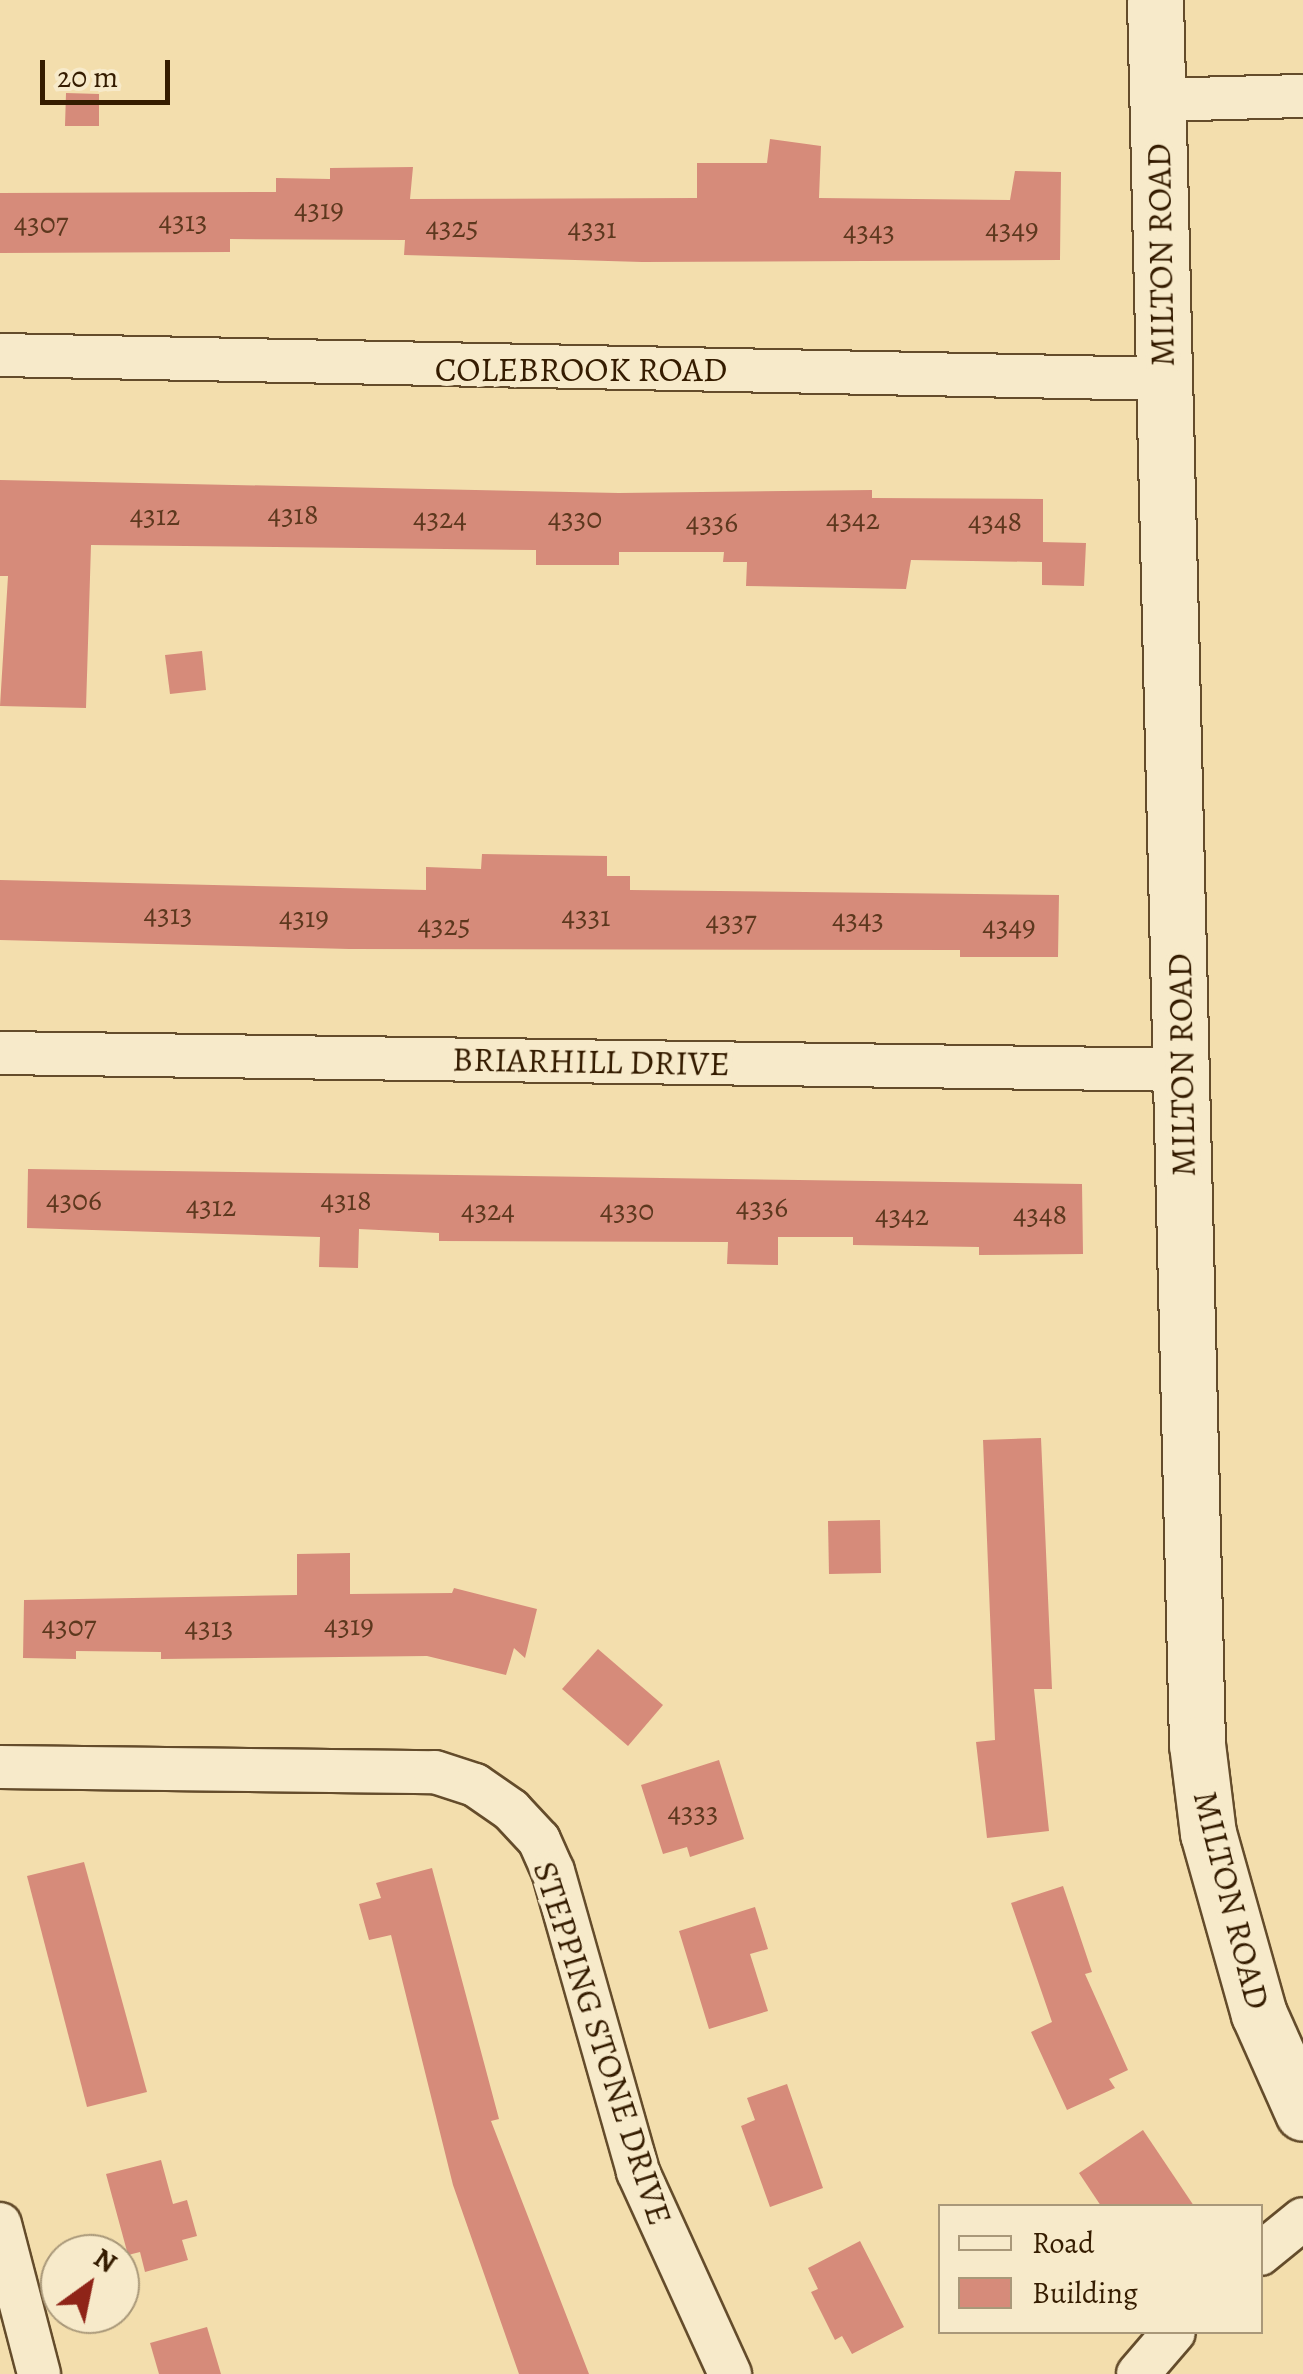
<!DOCTYPE html>
<style>
body{margin:0}
#map{position:relative;width:1303px;height:2374px;overflow:hidden;background:#f3dead;font-family:Alegreya,serif}
div>[style]{position:absolute}
[style*='--x']{left:calc(var(--x)*1px);top:calc(var(--y)*1px);width:calc(var(--w)*1px);rotate:calc(var(--a)*1deg)}
.building>*{inset:0;background:#d68b7a}
.roads{filter:drop-shadow(2px 0 #644c2b) drop-shadow(-2px 0 #644c2b) drop-shadow(0 2px #644c2b) drop-shadow(0 -2px #644c2b)}
.minor>*{height:42px;margin:-21px;padding:0 21px;transform-origin:21px;border-radius:21px;background:#f7eaca}
.tertiary>*{height:55px;margin:-27.5px;padding:0 27.5px;transform-origin:27.5px;border-radius:27.5px;background:#f7eaca}
span{translate:-50% -50%;white-space:nowrap;text-align:center;line-height:1.15;-webkit-text-stroke:10px #f7eaca;paint-order:stroke}
.number-label{font-size:30px;color:#5d381e}
.number-label span{-webkit-text-stroke-width:0}
.street-label{font-size:35px;color:#351c00}
.legend{position:absolute;left:938px;top:2204px;width:325px;height:130px;box-sizing:border-box;background:#f7eaca;border:2px solid #a99879;margin:0;padding:12px 18px;list-style:none;font-size:30px;color:#351c00}
.legend li{display:flex;align-items:center;gap:20px;height:50px}
.legend b{width:50px;border:2px solid #a99879}
.north{position:absolute;left:40px;top:2234px;width:100px;height:100px;box-sizing:border-box;background:#f7eaca;border:2px solid #a99879;border-radius:50%;rotate:33deg;font-size:28px;font-weight:700;line-height:40px;text-align:center;color:#351c00}
.north::after{content:'';display:block;margin:auto;width:35px;height:45px;background:#8f2418;clip-path:polygon(50% 0,100% 100%,50% 72%,0 100%)}
.scale{position:absolute;left:40px;top:60px;width:130px;height:45px;box-sizing:border-box;border:5px solid #351c00;border-top:0;padding-left:12px;font-size:30px;line-height:35px;white-space:nowrap;color:#351c00;-webkit-text-stroke:8px #f7eaca;paint-order:stroke}
</style>
<div id="map">
<div class="building">
<div style="clip-path:polygon(66px 93px,99px 94px,99px 126px,65px 126px)"></div>
<div style="clip-path:polygon(770px 139px,821px 146px,819px 198px,1010px 200px,1015px 171px,1061px 172px,1060px 260px,642px 262px,404px 255px,405px 240px,230px 239px,230px 252px,0 253px,0 193px,276px 192px,276px 178px,330px 179px,330px 168px,413px 167px,410px 199px,697px 198px,697px 163px,767px 163px)"></div>
<div style="clip-path:polygon(0 480px,619px 493px,872px 490px,872px 498px,1043px 499px,1043px 542px,1086px 543px,1084px 586px,1042px 585px,1042px 562px,911px 560px,906px 589px,746px 586px,747px 562px,723px 562px,724px 552px,619px 552px,619px 565px,536px 565px,536px 550px,91px 545px,86px 708px,0 706px,8px 576px,0 576px)"></div>
<div style="clip-path:polygon(202px 651px,206px 690px,170px 694px,165px 655px)"></div>
<div style="clip-path:polygon(482px 854px,607px 856px,607px 876px,630px 876px,630px 890px,1059px 895px,1058px 957px,960px 957px,960px 950px,349px 949px,0 940px,0 880px,426px 890px,426px 867px,481px 869px)"></div>
<div style="clip-path:polygon(28px 1169px,1082px 1184px,1083px 1254px,979px 1255px,979px 1247px,853px 1245px,853px 1237px,778px 1237px,778px 1265px,727px 1264px,728px 1242px,439px 1241px,439px 1233px,359px 1229px,358px 1268px,319px 1267px,320px 1237px,27px 1228px)"></div>
<div style="clip-path:polygon(1041px 1438px,1052px 1689px,1034px 1689px,1049px 1831px,987px 1838px,976px 1742px,995px 1740px,983px 1440px)"></div>
<div style="clip-path:polygon(880px 1520px,881px 1573px,829px 1574px,828px 1521px)"></div>
<div style="clip-path:polygon(350px 1553px,350px 1594px,452px 1593px,454px 1588px,537px 1609px,525px 1658px,514px 1648px,506px 1675px,427px 1656px,161px 1659px,161px 1652px,76px 1651px,76px 1659px,23px 1658px,24px 1600px,297px 1595px,297px 1554px)"></div>
<div style="clip-path:polygon(598px 1649px,663px 1705px,628px 1746px,562px 1689px)"></div>
<div style="clip-path:polygon(719px 1760px,744px 1839px,690px 1857px,687px 1847px,663px 1854px,641px 1785px)"></div>
<div style="clip-path:polygon(84px 1862px,147px 2092px,87px 2107px,27px 1876px)"></div>
<div style="clip-path:polygon(432px 1868px,499px 2119px,491px 2121px,589px 2374px,519px 2374px,453px 2185px,391px 1935px,369px 1940px,359px 1904px,381px 1898px,376px 1883px)"></div>
<div style="clip-path:polygon(1063px 1886px,1092px 1972px,1085px 1974px,1128px 2070px,1109px 2079px,1115px 2088px,1067px 2110px,1031px 2032px,1052px 2022px,1011px 1903px)"></div>
<div style="clip-path:polygon(755px 1907px,768px 1949px,750px 1954px,768px 2011px,709px 2029px,679px 1931px)"></div>
<div style="clip-path:polygon(787px 2084px,823px 2188px,770px 2207px,741px 2126px,755px 2120px,747px 2098px)"></div>
<div style="clip-path:polygon(1143px 2130px,1194px 2206px,1101px 2206px,1079px 2173px)"></div>
<div style="clip-path:polygon(161px 2160px,173px 2204px,187px 2200px,197px 2236px,182px 2240px,188px 2260px,145px 2272px,140px 2252px,128px 2255px,106px 2174px)"></div>
<div style="clip-path:polygon(860px 2241px,904px 2327px,852px 2354px,842px 2336px,835px 2340px,811px 2292px,818px 2289px,808px 2268px)"></div>
<div style="clip-path:polygon(207px 2327px,221px 2374px,159px 2374px,150px 2343px)"></div>
</div>
<div class="roads">
<div class="minor">
<div style="--x:1157;--y:100;--w:146;--a:-1.6"></div>
<div style="--x:0;--y:355;--w:1163;--a:1.18"></div>
<div style="--x:0;--y:1053;--w:1182;--a:0.82"></div>
<div style="--x:0;--y:1767;--w:435;--a:0.7"></div>
<div style="--x:435;--y:1772;--w:42;--a:18"></div>
<div style="--x:475;--y:1785;--w:44;--a:34.8"></div>
<div style="--x:511;--y:1810;--w:41;--a:47"></div>
<div style="--x:539;--y:1840;--w:34;--a:66"></div>
<div style="--x:553;--y:1871;--w:313;--a:74.2"></div>
<div style="--x:638;--y:2172;--w:222;--a:65.5"></div>
<div style="--x:0;--y:2224;--w:155;--a:75.4"></div>
<div style="--x:1260;--y:2254;--w:55;--a:-39.1"></div>
<div style="--x:1138;--y:2374;--w:55;--a:-49.4"></div>
</div>
<div class="tertiary">
<div style="--x:1155;--y:0;--w:1745;--a:88.62"></div>
<div style="--x:1197;--y:1744;--w:90;--a:83"></div>
<div style="--x:1208;--y:1833;--w:188;--a:74.3"></div>
<div style="--x:1259;--y:2014;--w:108;--a:66"></div>
</div>
</div>
<div class="number-label">
<span style="left:319px;top:209px">4319</span>
<span style="left:183px;top:221px">4313</span>
<span style="left:41px;top:223px">4307</span>
<span style="left:452px;top:227px">4325</span>
<span style="left:592px;top:228px">4331</span>
<span style="left:1012px;top:229px">4349</span>
<span style="left:869px;top:231px">4343</span>
<span style="left:293px;top:514px">4318</span>
<span style="left:155px;top:515px">4312</span>
<span style="left:440px;top:518px">4324</span>
<span style="left:575px;top:518px">4330</span>
<span style="left:853px;top:519px">4342</span>
<span style="left:995px;top:521px">4348</span>
<span style="left:712px;top:522px">4336</span>
<span style="left:168px;top:914px">4313</span>
<span style="left:586px;top:916px">4331</span>
<span style="left:304px;top:917px">4319</span>
<span style="left:858px;top:919px">4343</span>
<span style="left:731px;top:921px">4337</span>
<span style="left:444px;top:925px">4325</span>
<span style="left:1009px;top:926px">4349</span>
<span style="left:74px;top:1200px">4306</span>
<span style="left:346px;top:1200px">4318</span>
<span style="left:211px;top:1206px">4312</span>
<span style="left:762px;top:1207px">4336</span>
<span style="left:488px;top:1210px">4324</span>
<span style="left:627px;top:1210px">4330</span>
<span style="left:1040px;top:1214px">4348</span>
<span style="left:902px;top:1215px">4342</span>
<span style="left:349px;top:1625px">4319</span>
<span style="left:69px;top:1626px">4307</span>
<span style="left:209px;top:1627px">4313</span>
<span style="left:693px;top:1812px">4333</span>
</div>
<div class="street-label">
<span style="left:1160px;top:255px;rotate:-91deg">MILTON ROAD</span>
<span style="left:581px;top:369px">COLEBROOK ROAD</span>
<span style="left:591px;top:1061px;rotate:1deg">BRIARHILL DRIVE</span>
<span style="left:1181px;top:1065px;rotate:-91deg">MILTON ROAD</span>
<span style="left:1232px;top:1900px;rotate:76deg">MILTON ROAD</span>
<span style="left:603px;top:2043px;rotate:72deg">STEPPING STONE DRIVE</span>
</div>
<ul class="legend">
<li><b style="height:12px;background:#f7eaca"></b>Road</li>
<li><b style="height:28px;background:#d68b7a"></b>Building</li>
</ul>
<div class="north">N</div>
<div class="scale">20 m</div>
</div>
